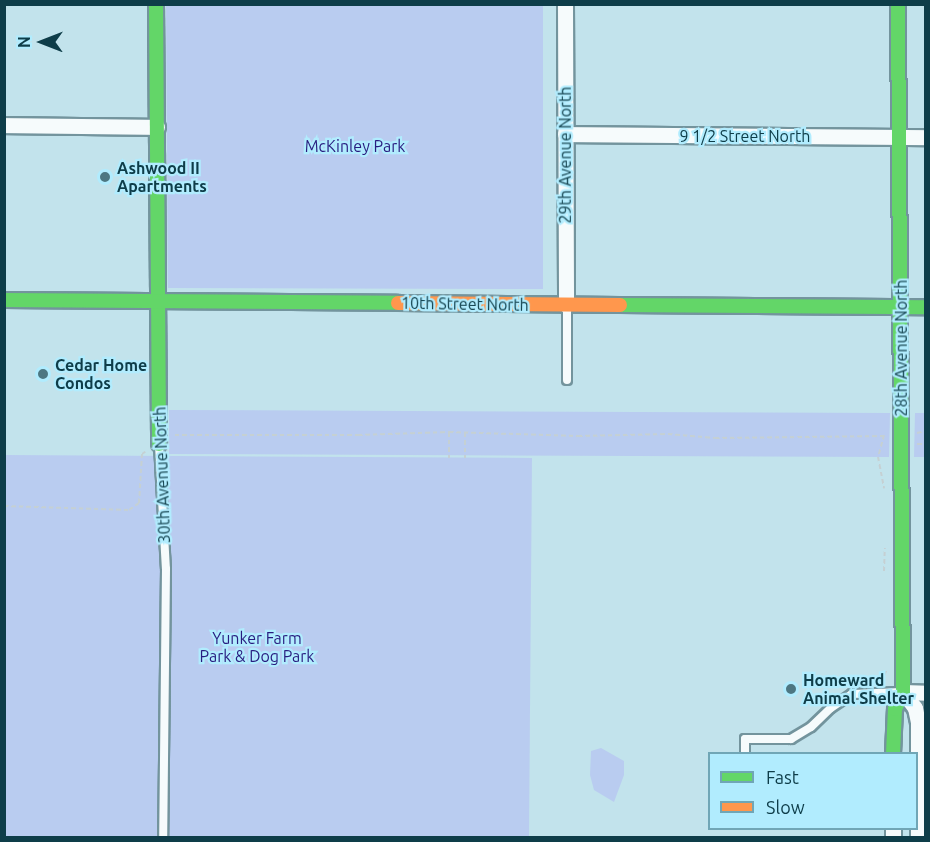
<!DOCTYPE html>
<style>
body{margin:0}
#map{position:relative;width:930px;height:842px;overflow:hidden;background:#c2e3ec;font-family:Ubuntu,sans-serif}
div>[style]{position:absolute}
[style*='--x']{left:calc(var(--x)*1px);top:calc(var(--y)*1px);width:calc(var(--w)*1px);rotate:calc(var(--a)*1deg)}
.green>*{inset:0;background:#b9ccf0}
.path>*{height:2px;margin-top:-1px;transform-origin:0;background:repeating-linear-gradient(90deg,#c5d0d3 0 4.5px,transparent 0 7.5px)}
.roads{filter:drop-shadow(2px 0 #73949d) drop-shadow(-2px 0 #73949d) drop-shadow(0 2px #73949d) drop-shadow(0 -2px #73949d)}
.lane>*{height:8px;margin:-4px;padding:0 4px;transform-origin:4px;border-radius:4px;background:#f6fbfc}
.street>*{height:15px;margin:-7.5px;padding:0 7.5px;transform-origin:7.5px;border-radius:7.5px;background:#f6fbfc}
.fast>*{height:14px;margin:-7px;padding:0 7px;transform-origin:7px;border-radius:7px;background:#63d668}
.slow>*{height:14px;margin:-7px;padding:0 7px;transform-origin:7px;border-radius:7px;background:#ff974d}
.dots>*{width:16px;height:16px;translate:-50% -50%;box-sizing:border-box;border:3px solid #b1ecfe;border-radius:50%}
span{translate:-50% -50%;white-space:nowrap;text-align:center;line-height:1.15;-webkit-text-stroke:4.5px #b1ecfe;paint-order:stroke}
.street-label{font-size:16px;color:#0e3d49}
.park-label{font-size:16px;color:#281c7f}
.poi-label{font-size:16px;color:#0e3d49;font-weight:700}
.left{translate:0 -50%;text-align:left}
.frame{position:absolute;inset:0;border:6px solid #0e3d49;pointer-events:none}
.legend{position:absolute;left:708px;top:752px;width:210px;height:78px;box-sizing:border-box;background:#b1ecfe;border:2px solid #70a6b6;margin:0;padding:8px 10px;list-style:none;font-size:18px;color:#0e3d49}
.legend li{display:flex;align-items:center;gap:12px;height:30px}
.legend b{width:30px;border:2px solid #70a6b6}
.north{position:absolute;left:12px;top:12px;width:60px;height:60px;-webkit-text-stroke:4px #b1ecfe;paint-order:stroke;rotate:270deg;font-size:16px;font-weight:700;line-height:24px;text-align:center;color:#0e3d49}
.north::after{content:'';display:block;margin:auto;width:21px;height:27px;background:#0e3d49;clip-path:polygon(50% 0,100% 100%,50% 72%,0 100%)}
</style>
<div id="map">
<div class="green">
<div style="clip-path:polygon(166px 5px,543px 5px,543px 289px,168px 288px)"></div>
<div style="clip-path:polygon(169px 410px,890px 413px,889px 457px,169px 454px)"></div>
<div style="clip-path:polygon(915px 413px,925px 413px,925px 457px,914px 457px)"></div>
<div style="clip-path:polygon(5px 455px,532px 458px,529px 837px,5px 838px)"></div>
<div style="clip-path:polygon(601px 748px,624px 761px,624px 775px,614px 802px,594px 790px,590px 775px,591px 751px)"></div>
</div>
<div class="path">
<div style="--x:449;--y:432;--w:26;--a:90"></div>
<div style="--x:465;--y:433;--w:25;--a:90"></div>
<div style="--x:917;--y:433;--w:9;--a:-13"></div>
<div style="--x:175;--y:435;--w:183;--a:0"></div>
<div style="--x:358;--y:435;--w:91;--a:-1.9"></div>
<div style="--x:449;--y:432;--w:129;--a:1.8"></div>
<div style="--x:578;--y:436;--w:90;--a:-1.3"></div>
<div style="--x:668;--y:434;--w:47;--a:4.9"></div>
<div style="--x:715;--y:438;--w:171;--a:-0.7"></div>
<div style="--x:884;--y:435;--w:23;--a:105"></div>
<div style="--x:878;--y:457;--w:32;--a:79"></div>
<div style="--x:917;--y:444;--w:9;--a:0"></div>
<div style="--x:4;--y:506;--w:125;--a:1.8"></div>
<div style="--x:129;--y:510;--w:12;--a:-35"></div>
<div style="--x:139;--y:503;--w:49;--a:-86.5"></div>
<div style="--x:142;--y:454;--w:4;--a:-34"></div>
<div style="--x:884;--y:571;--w:23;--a:-88"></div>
<div style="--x:881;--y:682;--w:14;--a:-65"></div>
</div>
<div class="roads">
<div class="lane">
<div style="--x:567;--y:307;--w:73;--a:90"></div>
<div style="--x:159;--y:445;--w:124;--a:86.8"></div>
<div style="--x:166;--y:569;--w:269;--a:90.6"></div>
<div style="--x:745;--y:754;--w:15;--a:-90"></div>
<div style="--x:745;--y:739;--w:46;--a:0"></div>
<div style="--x:791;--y:739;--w:23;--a:-31"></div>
<div style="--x:811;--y:727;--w:28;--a:-44"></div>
<div style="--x:831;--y:708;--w:25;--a:-34"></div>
<div style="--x:852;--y:694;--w:49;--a:-2.3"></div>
</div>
<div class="street">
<div style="--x:565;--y:4;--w:301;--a:89.8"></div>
<div style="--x:4;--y:125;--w:153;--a:0.7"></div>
<div style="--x:565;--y:134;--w:361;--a:0.5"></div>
<div style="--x:903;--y:692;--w:20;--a:53"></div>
<div style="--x:915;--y:708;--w:14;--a:78"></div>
<div style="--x:918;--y:722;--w:116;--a:90"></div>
<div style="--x:903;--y:692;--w:23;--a:2"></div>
<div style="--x:893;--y:838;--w:10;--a:-90"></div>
</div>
<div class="fast">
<div style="--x:156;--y:4;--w:440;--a:89.6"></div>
<div style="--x:4;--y:300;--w:394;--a:0.4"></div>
<div style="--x:620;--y:305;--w:306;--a:0.4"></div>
<div style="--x:893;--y:754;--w:45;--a:-87.5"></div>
<div style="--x:895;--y:709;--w:19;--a:-65"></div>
<div style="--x:903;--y:692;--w:688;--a:-90.42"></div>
</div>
<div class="slow">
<div style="--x:398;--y:303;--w:222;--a:0.5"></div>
</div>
</div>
<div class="dots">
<div style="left:105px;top:177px;background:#4d7782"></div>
<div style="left:43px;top:374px;background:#4d7782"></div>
<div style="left:791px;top:689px;background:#4d7782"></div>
</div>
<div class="street-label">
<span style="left:745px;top:136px">9 1/2 Street North</span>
<span style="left:565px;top:155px;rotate:-90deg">29th Avenue North</span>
<span style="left:465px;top:304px;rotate:1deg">10th Street North</span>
<span style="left:901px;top:348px;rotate:-90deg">28th Avenue North</span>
<span style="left:162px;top:475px;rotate:-92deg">30th Avenue North</span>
</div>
<div class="park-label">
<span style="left:355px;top:146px">McKinley Park</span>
<span style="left:257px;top:647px">Yunker Farm<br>Park &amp; Dog Park</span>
</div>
<div class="poi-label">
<span class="left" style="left:117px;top:177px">Ashwood II<br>Apartments</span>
<span class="left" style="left:55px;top:374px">Cedar Home<br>Condos</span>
<span class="left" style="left:803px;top:689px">Homeward<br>Animal Shelter</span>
</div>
<div class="frame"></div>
<ul class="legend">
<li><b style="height:8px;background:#63d668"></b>Fast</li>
<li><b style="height:8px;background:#ff974d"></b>Slow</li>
</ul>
<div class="north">N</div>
</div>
